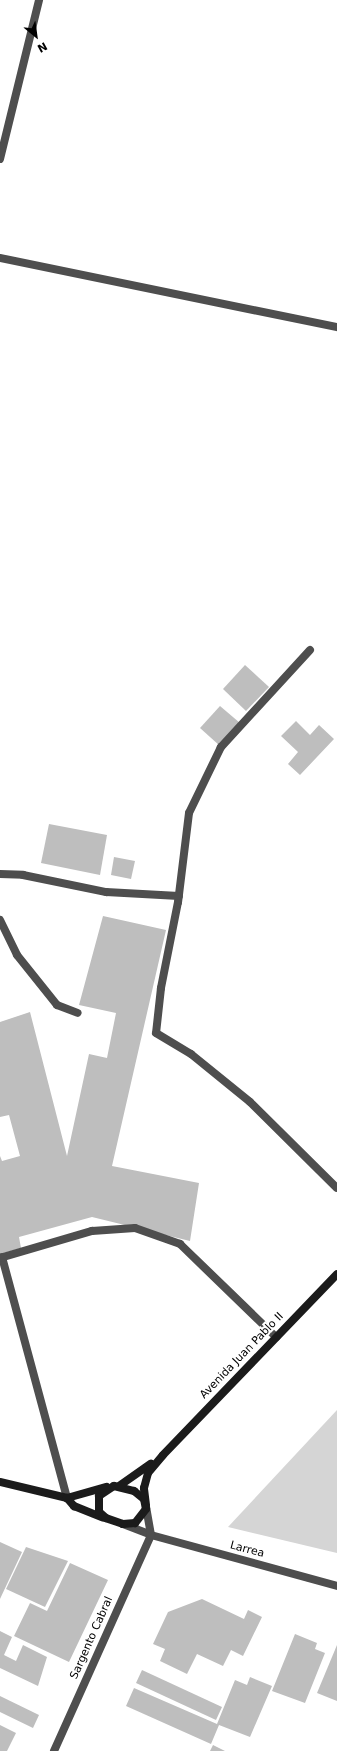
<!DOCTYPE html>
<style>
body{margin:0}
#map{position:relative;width:337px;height:1751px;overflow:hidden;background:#fff;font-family:"DejaVu Sans",sans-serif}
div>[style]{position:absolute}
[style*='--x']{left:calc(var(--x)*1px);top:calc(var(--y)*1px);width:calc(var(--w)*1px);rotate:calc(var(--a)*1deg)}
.green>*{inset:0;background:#d5d5d5}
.building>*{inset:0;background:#bebebe}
.service>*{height:8px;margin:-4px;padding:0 4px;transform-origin:4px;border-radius:4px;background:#4e4e4e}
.minor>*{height:8px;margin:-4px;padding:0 4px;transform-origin:4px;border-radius:4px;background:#4e4e4e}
.secondary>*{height:8px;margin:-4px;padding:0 4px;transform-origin:4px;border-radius:4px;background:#1b1b1b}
span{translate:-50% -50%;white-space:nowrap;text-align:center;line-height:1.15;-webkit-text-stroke:4px #fff;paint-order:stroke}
.street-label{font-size:11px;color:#000}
.north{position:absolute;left:16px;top:16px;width:40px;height:40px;-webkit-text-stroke:3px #fff;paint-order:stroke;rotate:151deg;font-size:11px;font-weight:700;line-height:16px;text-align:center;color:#000}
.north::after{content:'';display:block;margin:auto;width:14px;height:18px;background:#000;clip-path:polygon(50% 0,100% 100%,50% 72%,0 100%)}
</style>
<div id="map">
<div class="green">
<div style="clip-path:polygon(337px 1410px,337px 1553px,228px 1527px)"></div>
</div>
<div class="building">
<div style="clip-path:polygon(245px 665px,269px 687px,246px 711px,223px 689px)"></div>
<div style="clip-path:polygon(220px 706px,240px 723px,220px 746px,200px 728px)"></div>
<div style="clip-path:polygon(296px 721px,310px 735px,319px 725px,334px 739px,300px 775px,288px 764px,298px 752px,281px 736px)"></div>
<div style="clip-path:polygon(49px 824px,107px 835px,100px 875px,41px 863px)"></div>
<div style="clip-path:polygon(114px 857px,135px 861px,131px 879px,111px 875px)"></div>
<div style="clip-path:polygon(103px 916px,166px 930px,112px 1166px,199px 1183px,190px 1241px,92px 1217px,19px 1237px,21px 1248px,0 1254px,0 1156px,2px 1161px,20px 1156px,9px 1115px,0 1117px,0 1022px,30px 1012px,67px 1156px,89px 1054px,107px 1058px,116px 1013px,79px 1005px)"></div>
<div style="clip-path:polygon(0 1542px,22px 1552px,0 1599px)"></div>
<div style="clip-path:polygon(26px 1547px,68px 1561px,45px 1607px,6px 1589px)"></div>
<div style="clip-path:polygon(70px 1563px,108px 1580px,69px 1662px,14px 1636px,30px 1603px,47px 1611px)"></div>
<div style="clip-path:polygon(202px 1599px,244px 1619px,248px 1610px,262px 1617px,243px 1656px,231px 1650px,223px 1666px,197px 1654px,187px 1674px,160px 1661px,165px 1649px,153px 1644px,168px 1612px)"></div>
<div style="clip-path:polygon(0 1631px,12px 1637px,4px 1655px,16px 1661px,23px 1645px,47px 1657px,38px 1686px,0 1668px)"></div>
<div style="clip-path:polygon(295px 1634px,317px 1643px,315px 1649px,325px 1653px,305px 1703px,272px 1691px)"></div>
<div style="clip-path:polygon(337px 1645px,337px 1701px,317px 1693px)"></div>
<div style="clip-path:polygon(142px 1670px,222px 1707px,216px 1720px,136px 1683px)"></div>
<div style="clip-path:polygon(250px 1677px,272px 1686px,250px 1737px,219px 1725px,211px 1744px,126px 1706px,134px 1688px,217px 1724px,235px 1680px,247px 1685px)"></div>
<div style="clip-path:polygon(0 1696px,39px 1715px,33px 1728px,0 1712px)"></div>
<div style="clip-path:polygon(0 1725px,16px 1733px,7px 1751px,0 1751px)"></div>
<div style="clip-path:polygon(213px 1745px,225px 1751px,210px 1751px)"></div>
</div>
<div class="service">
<div style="--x:310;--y:650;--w:132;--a:132.5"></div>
<div style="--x:221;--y:747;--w:73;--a:115.9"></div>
<div style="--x:189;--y:813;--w:90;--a:97"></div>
<div style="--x:178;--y:902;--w:88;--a:101.2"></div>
<div style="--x:161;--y:988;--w:45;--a:96.3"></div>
<div style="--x:156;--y:1033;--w:41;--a:31"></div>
<div style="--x:191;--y:1054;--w:76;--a:39.1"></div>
<div style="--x:250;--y:1102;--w:122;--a:44.7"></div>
<div style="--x:0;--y:874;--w:23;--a:2"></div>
<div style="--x:23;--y:875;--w:85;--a:11.6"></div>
<div style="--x:106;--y:892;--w:73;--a:3.1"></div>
<div style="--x:0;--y:920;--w:39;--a:64"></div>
<div style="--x:17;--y:955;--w:64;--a:51.3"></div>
<div style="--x:57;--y:1005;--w:22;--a:21"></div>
<div style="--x:2;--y:1257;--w:250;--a:74.9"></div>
<div style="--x:0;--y:1258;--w:96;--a:-16.4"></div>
<div style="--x:92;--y:1231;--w:43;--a:-4"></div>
<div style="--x:135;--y:1228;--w:48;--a:19.6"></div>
<div style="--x:180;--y:1244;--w:134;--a:44.1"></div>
</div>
<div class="minor">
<div style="--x:0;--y:159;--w:164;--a:-76.2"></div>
<div style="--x:0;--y:258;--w:344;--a:11.6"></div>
<div style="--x:123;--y:1524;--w:30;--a:21"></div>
<div style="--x:151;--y:1535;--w:193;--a:15.3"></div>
<div style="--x:54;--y:1751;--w:237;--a:-65.8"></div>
<div style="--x:151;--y:1535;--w:29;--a:-100"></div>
</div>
<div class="secondary">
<div style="--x:0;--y:1482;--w:69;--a:13.4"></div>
<div style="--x:67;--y:1498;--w:11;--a:49"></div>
<div style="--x:74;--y:1506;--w:31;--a:22"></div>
<div style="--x:114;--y:1486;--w:21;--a:14"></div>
<div style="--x:134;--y:1491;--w:13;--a:39"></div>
<div style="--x:144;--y:1499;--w:10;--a:79"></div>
<div style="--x:146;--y:1509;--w:18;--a:128"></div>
<div style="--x:135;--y:1523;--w:12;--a:175"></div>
<div style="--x:123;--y:1524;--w:18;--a:-161"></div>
<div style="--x:106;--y:1518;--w:9;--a:-139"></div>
<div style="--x:99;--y:1512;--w:16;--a:-90"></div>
<div style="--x:99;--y:1496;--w:18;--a:-34"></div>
<div style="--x:119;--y:1486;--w:39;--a:-35"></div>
<div style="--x:67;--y:1498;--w:41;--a:-15.8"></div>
<div style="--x:146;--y:1505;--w:17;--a:-97"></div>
<div style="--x:144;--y:1488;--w:16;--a:-75"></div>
<div style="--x:148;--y:1473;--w:23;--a:-50"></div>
<div style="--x:163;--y:1455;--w:251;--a:-46.1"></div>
</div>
<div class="street-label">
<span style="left:242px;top:1356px;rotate:-46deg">Avenida Juan Pablo II</span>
<span style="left:247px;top:1550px;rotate:15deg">Larrea</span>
<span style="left:92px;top:1638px;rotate:-66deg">Sargento Cabral</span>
</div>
<div class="north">N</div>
</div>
